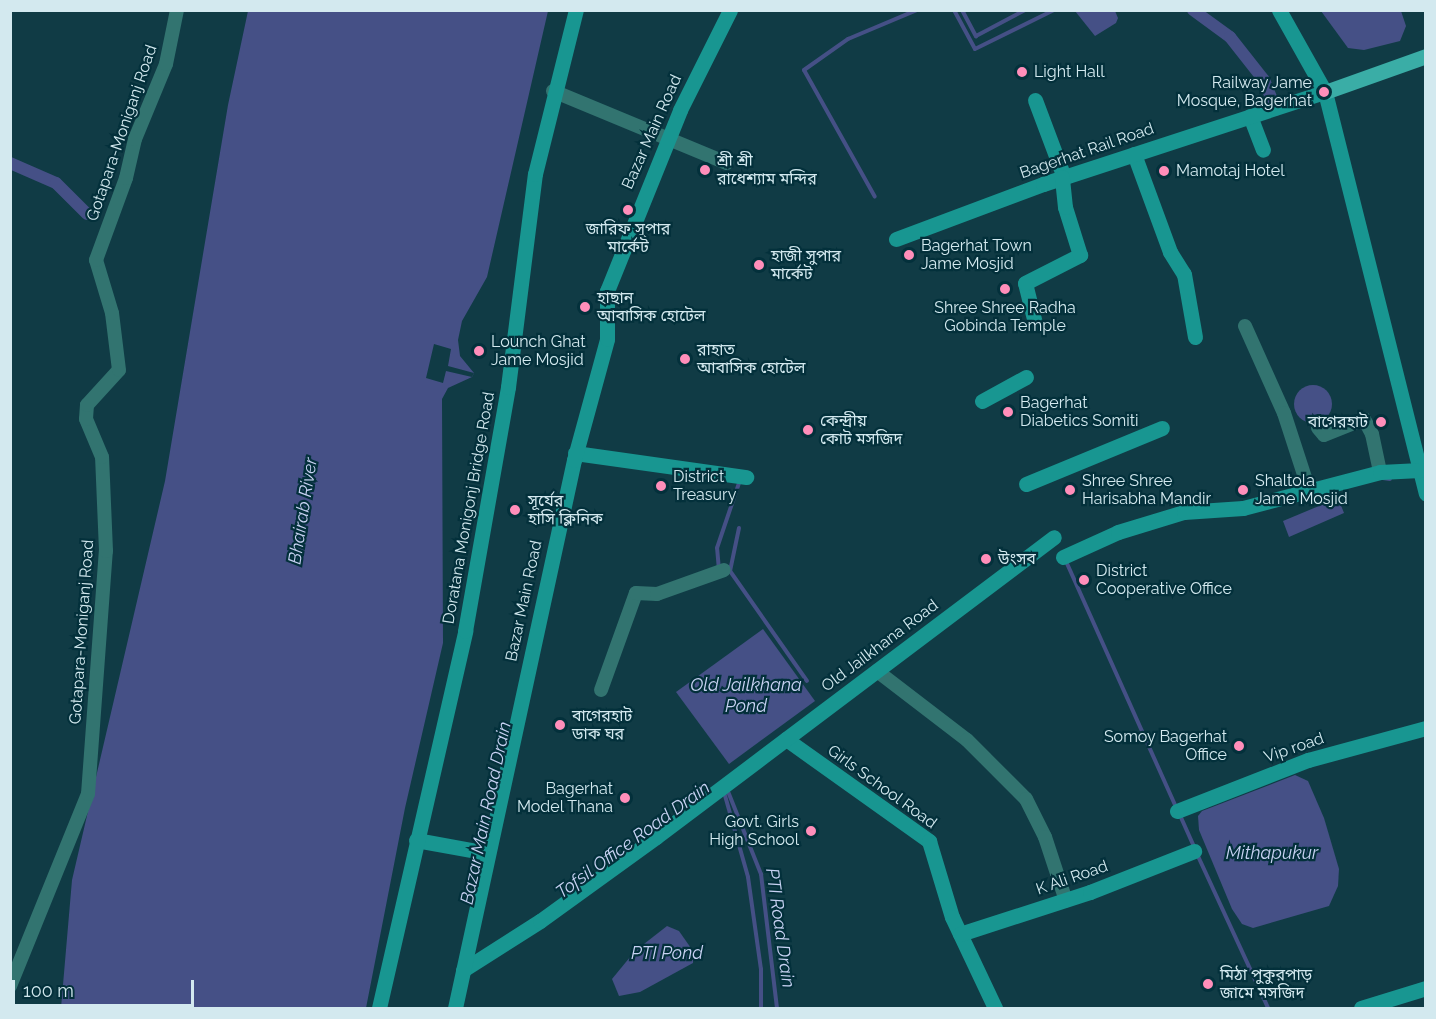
<!DOCTYPE html>
<meta charset="utf-8">
<style>
body{margin:0}
#map{position:relative;width:1436px;height:1019px;overflow:hidden;background:#103b45;font-family:Raleway,"Noto Sans Bengali",sans-serif}
div>[style]{position:absolute}
[style*='--x']{left:calc(var(--x)*1px);top:calc(var(--y)*1px);width:calc(var(--w)*1px);rotate:calc(var(--a)*1deg)}
.water>*{inset:0;background:#455086}
.round{border-radius:50%}
.pier>*{inset:0;background:#103b45}
.stream>*{height:4px;margin:-2px;padding:0 2px;transform-origin:2px;border-radius:2px;background:#455086}
.canal>*{height:12px;margin:-6px;padding:0 6px;transform-origin:6px;border-radius:6px;background:#455086}
.street>*{height:14px;margin:-7px;padding:0 7px;transform-origin:7px;border-radius:7px;background:#327470}
.secondary>*{height:15px;margin:-7.5px;padding:0 7.5px;transform-origin:7.5px;border-radius:7.5px;background:#189691}
.primary>*{height:15px;margin:-7.5px;padding:0 7.5px;transform-origin:7.5px;border-radius:7.5px;background:#3aada6}
.dots>*{width:16px;height:16px;translate:-50% -50%;box-sizing:border-box;border:3px solid #03303b;border-radius:50%}
span{translate:-50% -50%;white-space:nowrap;text-align:center;line-height:1.15;-webkit-text-stroke:4.5px #03303b;paint-order:stroke}
.poi-label{font-size:16px;color:#d3e9ef}
.left{translate:0 -50%;text-align:left}
.right{translate:-100% -50%;text-align:right}
.street-label{font-size:16px;color:#d3e9ef}
.water-label{font-size:18px;color:#c8d2f3;font-style:italic}
.frame{position:absolute;inset:0;border:12px solid #d3e9ef;pointer-events:none}
.scale{position:absolute;left:12px;top:980px;width:182px;height:27px;box-sizing:border-box;border:3px solid #d3e9ef;border-top:0;padding-left:8px;font-size:18px;line-height:21px;white-space:nowrap;color:#d3e9ef;-webkit-text-stroke:4px #03303b;paint-order:stroke}
</style>
<div id="map">
<div class="water">
<div style="clip-path:polygon(248px 11px,548px 11px,487px 277px,462px 321px,458px 340px,460px 356px,474px 373px,472px 377px,448px 388px,442px 399px,443px 643px,405px 808px,366px 1008px,61px 1008px,72px 880px,165px 481px,228px 105px)"></div>
<div style="clip-path:polygon(1075px 11px,1115px 11px,1118px 18px,1116px 23px,1095px 36px)"></div>
<div style="clip-path:polygon(1321px 11px,1401px 11px,1406px 26px,1400px 41px,1364px 50px,1348px 48px)"></div>
<div class="round" style="left:1294px;top:385px;width:38px;height:38px"></div>
<div style="clip-path:polygon(1338px 498px,1344px 513px,1289px 537px,1283px 521px)"></div>
<div style="clip-path:polygon(763px 629px,815px 701px,729px 764px,676px 692px)"></div>
<div style="clip-path:polygon(1295px 775px,1308px 781px,1324px 818px,1339px 869px,1338px 886px,1329px 906px,1253px 928px,1242px 924px,1232px 909px,1199px 830px,1198px 816px,1202px 811px)"></div>
<div style="clip-path:polygon(667px 926px,679px 931px,693px 951px,693px 963px,640px 992px,619px 996px,612px 979px,635px 951px)"></div>
</div>
<div class="pier">
<div style="clip-path:polygon(434px 344px,451px 349px,448px 366px,474px 373px,472px 377px,446px 371px,443px 383px,426px 378px)"></div>
</div>
<div class="stream">
<div style="--x:954;--y:10;--w:44;--a:61.7"></div>
<div style="--x:975;--y:49;--w:88;--a:-26.3"></div>
<div style="--x:962;--y:10;--w:30;--a:62"></div>
<div style="--x:976;--y:36;--w:55;--a:-28"></div>
<div style="--x:804;--y:70;--w:145;--a:60.8"></div>
<div style="--x:804;--y:70;--w:54;--a:-35.2"></div>
<div style="--x:848;--y:39;--w:75;--a:-22.8"></div>
<div style="--x:1376;--y:477;--w:14;--a:8"></div>
<div style="--x:739;--y:528;--w:44;--a:101.8"></div>
<div style="--x:730;--y:571;--w:134;--a:55"></div>
<div style="--x:1065;--y:559;--w:272;--a:65.9"></div>
<div style="--x:719;--y:570;--w:22;--a:-95"></div>
<div style="--x:717;--y:548;--w:72;--a:-71.3"></div>
<div style="--x:727;--y:789;--w:92;--a:68.2"></div>
<div style="--x:761;--y:874;--w:135;--a:83.2"></div>
<div style="--x:724;--y:792;--w:88;--a:74.2"></div>
<div style="--x:748;--y:877;--w:93;--a:82"></div>
<div style="--x:761;--y:969;--w:39;--a:90"></div>
<div style="--x:1179;--y:813;--w:37;--a:66"></div>
<div style="--x:1197;--y:854;--w:170;--a:65.2"></div>
</div>
<div class="canal">
<div style="--x:1193;--y:10;--w:46;--a:36.1"></div>
<div style="--x:1230;--y:37;--w:55;--a:51.7"></div>
<div style="--x:1264;--y:80;--w:32;--a:68"></div>
<div style="--x:10;--y:163;--w:50;--a:23.5"></div>
<div style="--x:56;--y:183;--w:44;--a:45"></div>
</div>
<div class="street">
<div style="--x:553;--y:91;--w:188;--a:22.5"></div>
<div style="--x:1245;--y:326;--w:95;--a:65.9"></div>
<div style="--x:1284;--y:413;--w:81;--a:72"></div>
<div style="--x:1318;--y:428;--w:9;--a:49"></div>
<div style="--x:1324;--y:435;--w:43;--a:-21.8"></div>
<div style="--x:1364;--y:419;--w:17;--a:62"></div>
<div style="--x:1372;--y:434;--w:39;--a:78"></div>
<div style="--x:877;--y:671;--w:113;--a:37.5"></div>
<div style="--x:967;--y:740;--w:83;--a:45"></div>
<div style="--x:1026;--y:799;--w:42;--a:63.4"></div>
<div style="--x:1045;--y:837;--w:67;--a:71.8"></div>
<div style="--x:601;--y:690;--w:103;--a:-70.2"></div>
<div style="--x:636;--y:593;--w:21;--a:3"></div>
<div style="--x:657;--y:594;--w:71;--a:-19.7"></div>
<div style="--x:10;--y:986;--w:207;--a:-67.9"></div>
<div style="--x:88;--y:794;--w:244;--a:-85.8"></div>
<div style="--x:106;--y:551;--w:94;--a:-92.4"></div>
<div style="--x:102;--y:457;--w:41;--a:-112.8"></div>
<div style="--x:86;--y:419;--w:14;--a:-86"></div>
<div style="--x:87;--y:405;--w:47;--a:-47.6"></div>
<div style="--x:119;--y:370;--w:57;--a:-97"></div>
<div style="--x:112;--y:313;--w:55;--a:-106.8"></div>
<div style="--x:96;--y:260;--w:87;--a:-69.9"></div>
<div style="--x:126;--y:178;--w:40;--a:-77"></div>
<div style="--x:135;--y:139;--w:81;--a:-67.5"></div>
<div style="--x:166;--y:64;--w:55;--a:-78.5"></div>
</div>
<div class="secondary">
<div style="--x:1279;--y:10;--w:94;--a:60.7"></div>
<div style="--x:1325;--y:92;--w:414;--a:75.9"></div>
<div style="--x:1035;--y:100;--w:82;--a:69.4"></div>
<div style="--x:1250;--y:116;--w:36;--a:69"></div>
<div style="--x:1134;--y:154;--w:104;--a:69.8"></div>
<div style="--x:1170;--y:252;--w:26;--a:58"></div>
<div style="--x:1184;--y:274;--w:64;--a:80.1"></div>
<div style="--x:896;--y:239;--w:157;--a:-20.5"></div>
<div style="--x:1043;--y:184;--w:297;--a:-18.1"></div>
<div style="--x:1035;--y:323;--w:41;--a:-104"></div>
<div style="--x:1025;--y:283;--w:62;--a:-27"></div>
<div style="--x:1080;--y:255;--w:50;--a:-107.4"></div>
<div style="--x:1065;--y:207;--w:30;--a:-96"></div>
<div style="--x:982;--y:401;--w:50;--a:-28.6"></div>
<div style="--x:575;--y:453;--w:173;--a:8"></div>
<div style="--x:1026;--y:484;--w:147;--a:-22.4"></div>
<div style="--x:1063;--y:557;--w:60;--a:-24.4"></div>
<div style="--x:1118;--y:532;--w:69;--a:-16.9"></div>
<div style="--x:1184;--y:512;--w:59;--a:-3.9"></div>
<div style="--x:1243;--y:508;--w:142;--a:-14.7"></div>
<div style="--x:1380;--y:472;--w:40;--a:-2.9"></div>
<div style="--x:786;--y:739;--w:176;--a:35.5"></div>
<div style="--x:929;--y:841;--w:79;--a:73.2"></div>
<div style="--x:952;--y:917;--w:101;--a:64.7"></div>
<div style="--x:1177;--y:811;--w:141;--a:-21.3"></div>
<div style="--x:1308;--y:760;--w:122;--a:-15.2"></div>
<div style="--x:416;--y:840;--w:72;--a:10.4"></div>
<div style="--x:960;--y:934;--w:137;--a:-17.9"></div>
<div style="--x:1090;--y:892;--w:112;--a:-21.5"></div>
<div style="--x:463;--y:970;--w:91;--a:-32.5"></div>
<div style="--x:540;--y:921;--w:143;--a:-35.9"></div>
<div style="--x:656;--y:837;--w:498;--a:-37"></div>
<div style="--x:379;--y:1008;--w:387;--a:-77.1"></div>
<div style="--x:465;--y:631;--w:248;--a:-80"></div>
<div style="--x:508;--y:387;--w:215;--a:-82.8"></div>
<div style="--x:535;--y:174;--w:169;--a:-76"></div>
<div style="--x:455;--y:1008;--w:561;--a:-77.75"></div>
<div style="--x:574;--y:460;--w:125;--a:-74.7"></div>
<div style="--x:607;--y:339;--w:48;--a:-90"></div>
<div style="--x:607;--y:291;--w:195;--a:-68"></div>
<div style="--x:680;--y:110;--w:112;--a:-63.4"></div>
<div style="--x:1361;--y:1008;--w:68;--a:-17.1"></div>
</div>
<div class="primary">
<div style="--x:1325;--y:92;--w:107;--a:-19.6"></div>
</div>
<div class="dots">
<div style="left:1022px;top:72px;background:#ff8eba"></div>
<div style="left:1324px;top:92px;background:#ff8eba"></div>
<div style="left:705px;top:170px;background:#ff8eba"></div>
<div style="left:1164px;top:171px;background:#ff8eba"></div>
<div style="left:628px;top:210px;background:#ff8eba"></div>
<div style="left:909px;top:255px;background:#ff8eba"></div>
<div style="left:759px;top:265px;background:#ff8eba"></div>
<div style="left:1005px;top:289px;background:#ff8eba"></div>
<div style="left:585px;top:307px;background:#ff8eba"></div>
<div style="left:479px;top:351px;background:#ff8eba"></div>
<div style="left:685px;top:359px;background:#ff8eba"></div>
<div style="left:1008px;top:412px;background:#ff8eba"></div>
<div style="left:1381px;top:422px;background:#ff8eba"></div>
<div style="left:808px;top:430px;background:#ff8eba"></div>
<div style="left:661px;top:486px;background:#ff8eba"></div>
<div style="left:1070px;top:490px;background:#ff8eba"></div>
<div style="left:1243px;top:490px;background:#ff8eba"></div>
<div style="left:515px;top:510px;background:#ff8eba"></div>
<div style="left:986px;top:559px;background:#ff8eba"></div>
<div style="left:1084px;top:580px;background:#ff8eba"></div>
<div style="left:560px;top:725px;background:#ff8eba"></div>
<div style="left:1239px;top:746px;background:#ff8eba"></div>
<div style="left:625px;top:798px;background:#ff8eba"></div>
<div style="left:811px;top:831px;background:#ff8eba"></div>
<div style="left:1208px;top:984px;background:#ff8eba"></div>
</div>
<div class="poi-label">
<span class="left" style="left:1034px;top:72px">Light Hall</span>
<span class="right" style="left:1312px;top:92px">Railway Jame<br>Mosque, Bagerhat</span>
<span class="left" style="left:717px;top:170px">শ্রী শ্রী<br>রাধেশ্যাম মন্দির</span>
<span class="left" style="left:1176px;top:171px">Mamotaj Hotel</span>
<span style="left:628px;top:238px">জারিফ সুপার<br>মার্কেট</span>
<span class="left" style="left:921px;top:255px">Bagerhat Town<br>Jame Mosjid</span>
<span class="left" style="left:771px;top:265px">হাজী সুপার<br>মার্কেট</span>
<span class="left" style="left:597px;top:307px">হাছান<br>আবাসিক হোটেল</span>
<span style="left:1005px;top:317px">Shree Shree Radha<br>Gobinda Temple</span>
<span class="left" style="left:491px;top:351px">Lounch Ghat<br>Jame Mosjid</span>
<span class="left" style="left:697px;top:359px">রাহাত<br>আবাসিক হোটেল</span>
<span class="left" style="left:1020px;top:412px">Bagerhat<br>Diabetics Somiti</span>
<span class="left" style="left:820px;top:430px">কেন্দ্রীয়<br>কোট মসজিদ</span>
<span class="right" style="left:1368px;top:422px">বাগেরহাট</span>
<span class="left" style="left:673px;top:486px">District<br>Treasury</span>
<span class="left" style="left:1082px;top:490px">Shree Shree<br>Harisabha Mandir</span>
<span class="left" style="left:1255px;top:490px">Shaltola<br>Jame Mosjid</span>
<span class="left" style="left:528px;top:510px">সূর্যের<br>হাসি ক্লিনিক</span>
<span class="left" style="left:998px;top:559px">উংসব</span>
<span class="left" style="left:1096px;top:580px">District<br>Cooperative Office</span>
<span class="left" style="left:572px;top:725px">বাগেরহাট<br>ডাক ঘর</span>
<span class="right" style="left:1227px;top:746px">Somoy Bagerhat<br>Office</span>
<span class="right" style="left:613px;top:798px">Bagerhat<br>Model Thana</span>
<span class="right" style="left:799px;top:831px">Govt. Girls<br>High School</span>
<span class="left" style="left:1220px;top:984px">মিঠা পুকুরপাড়<br>জামে মসজিদ</span>
</div>
<div class="street-label">
<span style="left:652px;top:132px;rotate:-66deg">Bazar Main Road</span>
<span style="left:122px;top:133px;rotate:-71deg">Gotapara-Moniganj Road</span>
<span style="left:1087px;top:151px;rotate:-19deg">Bagerhat Rail Road</span>
<span style="left:469px;top:508px;rotate:-80deg">Doratana Monigonj Bridge Road</span>
<span style="left:524px;top:601px;rotate:-78deg">Bazar Main Road</span>
<span style="left:82px;top:632px;rotate:-86deg">Gotapara-Moniganj Road</span>
<span style="left:880px;top:646px;rotate:-37deg">Old Jailkhana Road</span>
<span style="left:1294px;top:748px;rotate:-19deg">Vip road</span>
<span style="left:882px;top:787px;rotate:36deg">Girls School Road</span>
<span style="left:1072px;top:878px;rotate:-19deg">K Ali Road</span>
</div>
<div class="water-label">
<span style="left:303px;top:511px;rotate:-81deg">Bhairab River</span>
<span style="left:746px;top:696px">Old Jailkhana<br>Pond</span>
<span style="left:486px;top:813px;rotate:-78deg">Bazar Main Road Drain</span>
<span style="left:633px;top:840px;rotate:-36deg">Tofsil Office Road Drain</span>
<span style="left:1272px;top:853px">Mithapukur</span>
<span style="left:780px;top:928px;rotate:82deg">PTI Road Drain</span>
<span style="left:667px;top:953px">PTI Pond</span>
</div>
<div class="frame"></div>
<div class="scale">100 m</div>
</div>
